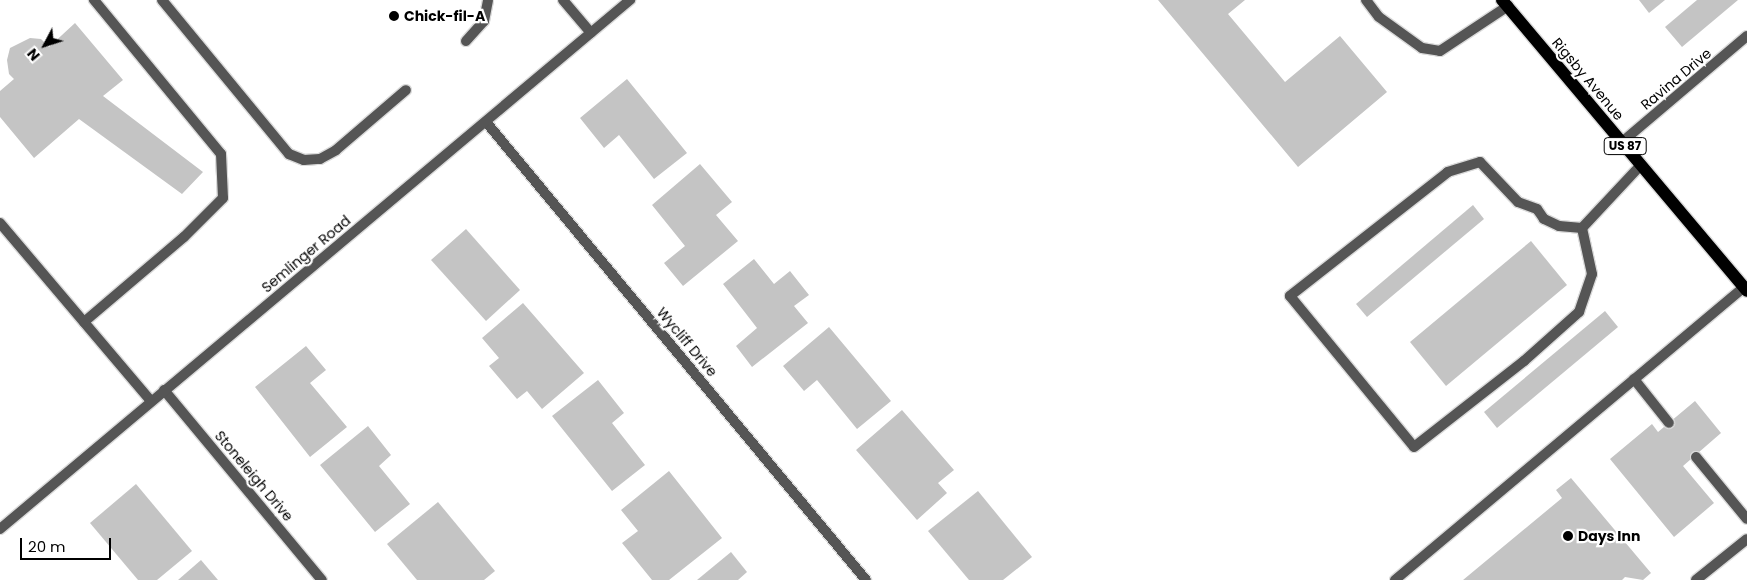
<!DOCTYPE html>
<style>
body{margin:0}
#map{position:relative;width:1747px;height:580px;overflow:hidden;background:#fff;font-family:Poppins,sans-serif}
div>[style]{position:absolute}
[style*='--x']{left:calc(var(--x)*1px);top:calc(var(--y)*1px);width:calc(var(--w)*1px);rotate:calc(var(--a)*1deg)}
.building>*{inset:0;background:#c4c4c4}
.roads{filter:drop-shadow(1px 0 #dbdbdb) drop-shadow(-1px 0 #dbdbdb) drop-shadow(0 1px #dbdbdb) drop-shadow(0 -1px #dbdbdb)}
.lane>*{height:10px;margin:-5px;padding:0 5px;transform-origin:5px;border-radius:5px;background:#555}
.street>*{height:10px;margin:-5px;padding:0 5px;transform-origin:5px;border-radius:5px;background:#555}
.primary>*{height:12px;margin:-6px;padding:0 6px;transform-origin:6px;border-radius:6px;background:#000}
.dots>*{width:14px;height:14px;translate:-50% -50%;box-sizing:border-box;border:2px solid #fff;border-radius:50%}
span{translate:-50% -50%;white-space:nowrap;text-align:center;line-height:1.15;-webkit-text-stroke:4.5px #fff;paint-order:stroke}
.shield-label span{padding:1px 4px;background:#fff;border:1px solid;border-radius:4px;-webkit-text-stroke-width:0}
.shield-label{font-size:12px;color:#000;font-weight:700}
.poi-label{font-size:14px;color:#000;font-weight:700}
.left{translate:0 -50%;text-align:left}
.street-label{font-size:14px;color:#000}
.north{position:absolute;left:20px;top:20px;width:50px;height:50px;-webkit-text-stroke:4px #fff;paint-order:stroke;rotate:230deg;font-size:14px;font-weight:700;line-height:20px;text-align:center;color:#000}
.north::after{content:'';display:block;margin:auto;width:18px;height:22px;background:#000;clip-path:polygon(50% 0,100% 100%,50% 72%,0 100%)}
.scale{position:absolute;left:20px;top:538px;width:91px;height:22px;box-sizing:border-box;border:2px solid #000;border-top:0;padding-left:6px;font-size:15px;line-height:18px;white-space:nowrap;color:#000;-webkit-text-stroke:4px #fff;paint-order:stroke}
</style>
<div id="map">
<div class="building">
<div style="clip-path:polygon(1158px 0,1245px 0,1228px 14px,1285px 82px,1340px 36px,1387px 92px,1298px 167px)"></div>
<div style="clip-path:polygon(1639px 0,1665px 0,1649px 13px)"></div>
<div style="clip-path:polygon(1697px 0,1738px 0,1682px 47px,1665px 27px)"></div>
<div style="clip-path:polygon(75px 23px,123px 80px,103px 96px,203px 172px,182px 194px,79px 119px,34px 158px,0 117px,0 91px,14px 79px,9px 74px,7px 60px,10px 48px,30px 38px,41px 39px,49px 47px)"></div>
<div style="clip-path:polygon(627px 79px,687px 153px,654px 179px,619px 135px,604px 148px,580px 118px)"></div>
<div style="clip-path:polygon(700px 164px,732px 202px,716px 215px,738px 241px,683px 286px,664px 263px,685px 246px,652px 205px)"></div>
<div style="clip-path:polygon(1473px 205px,1484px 219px,1367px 317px,1356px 304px)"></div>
<div style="clip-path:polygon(466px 229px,520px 290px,486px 321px,431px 260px)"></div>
<div style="clip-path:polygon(1531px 241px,1567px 285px,1446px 386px,1410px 342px)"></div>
<div style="clip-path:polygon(754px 259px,774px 284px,790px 271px,809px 295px,794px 306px,808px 323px,752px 367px,736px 346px,757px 328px,723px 284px)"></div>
<div style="clip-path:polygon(523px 303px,584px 373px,542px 409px,527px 391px,517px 399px,489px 366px,499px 358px,482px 338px)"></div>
<div style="clip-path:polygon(1605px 311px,1618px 327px,1497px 428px,1484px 412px)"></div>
<div style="clip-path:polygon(829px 327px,891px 401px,857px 429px,817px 380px,804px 391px,783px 366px)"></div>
<div style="clip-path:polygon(306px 346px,326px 370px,310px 383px,347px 427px,310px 457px,255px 387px)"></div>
<div style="clip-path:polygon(598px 380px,624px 413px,612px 423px,645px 465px,612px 491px,552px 416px)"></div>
<div style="clip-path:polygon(1695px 401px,1721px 433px,1683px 466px,1714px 503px,1674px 537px,1610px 459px,1652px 424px,1658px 432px)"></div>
<div style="clip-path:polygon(902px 410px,954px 470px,938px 483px,947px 493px,917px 520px,856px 450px)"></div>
<div style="clip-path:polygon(368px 426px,391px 455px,379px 466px,410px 504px,375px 532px,320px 465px)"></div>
<div style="clip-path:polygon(669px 471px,722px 538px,669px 580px,652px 580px,622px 543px,638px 531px,621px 510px)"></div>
<div style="clip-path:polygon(1571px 478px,1651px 573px,1643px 580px,1625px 577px,1622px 580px,1463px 580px,1562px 498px,1556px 490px)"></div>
<div style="clip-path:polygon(136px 484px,192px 551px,157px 580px,138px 580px,90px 523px)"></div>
<div style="clip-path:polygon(978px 491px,1032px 557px,1003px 580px,969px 580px,928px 531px)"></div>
<div style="clip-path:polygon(438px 502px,495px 571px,484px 580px,417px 580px,387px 544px)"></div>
<div style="clip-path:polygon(731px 552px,747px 572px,738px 580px,697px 580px)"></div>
<div style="clip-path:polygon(201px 560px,218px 580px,178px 580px)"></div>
</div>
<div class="roads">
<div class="lane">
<div style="--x:162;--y:0;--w:200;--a:50.5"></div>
<div style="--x:289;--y:154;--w:16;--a:22"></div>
<div style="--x:304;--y:160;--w:16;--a:-4"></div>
<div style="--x:320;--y:159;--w:18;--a:-29"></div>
<div style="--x:336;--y:150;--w:92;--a:-40.6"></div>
<div style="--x:563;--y:0;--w:43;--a:49.7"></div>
<div style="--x:1366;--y:0;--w:21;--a:53"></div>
<div style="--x:1379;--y:17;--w:53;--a:35.8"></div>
<div style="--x:1422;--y:48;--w:18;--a:9"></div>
<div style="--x:1440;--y:51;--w:82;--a:-33.5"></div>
<div style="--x:466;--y:41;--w:27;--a:-48"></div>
<div style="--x:484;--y:21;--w:21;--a:-79"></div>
<div style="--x:0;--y:223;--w:233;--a:49.7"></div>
<div style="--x:1582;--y:228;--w:23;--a:-175"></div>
<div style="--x:1559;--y:226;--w:17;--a:-155"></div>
<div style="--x:1544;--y:219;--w:12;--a:-125"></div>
<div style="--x:1537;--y:209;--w:20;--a:-160"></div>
<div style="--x:1518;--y:202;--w:55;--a:-133.5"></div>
<div style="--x:1480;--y:162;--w:34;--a:163"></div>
<div style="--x:1448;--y:172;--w:201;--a:141.9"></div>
<div style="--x:1290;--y:296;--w:195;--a:50.6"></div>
<div style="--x:1414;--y:447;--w:140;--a:-38"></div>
<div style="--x:1524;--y:361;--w:74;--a:-41.7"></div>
<div style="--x:1579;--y:312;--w:40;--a:-71.1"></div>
<div style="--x:1592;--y:274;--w:47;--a:-102.3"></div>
<div style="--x:1582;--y:228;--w:86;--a:-46.9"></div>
<div style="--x:84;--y:322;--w:131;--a:-40.4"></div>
<div style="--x:184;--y:237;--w:55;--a:-45"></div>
<div style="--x:223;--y:198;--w:44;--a:-92.6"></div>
<div style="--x:221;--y:154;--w:200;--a:-129.5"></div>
<div style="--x:1634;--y:379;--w:56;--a:51.5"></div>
<div style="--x:1696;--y:457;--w:80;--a:50.6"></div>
<div style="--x:1395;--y:580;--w:456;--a:-40"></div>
<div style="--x:1696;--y:580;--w:65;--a:-38.8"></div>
</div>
<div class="street">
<div style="--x:486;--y:122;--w:595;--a:50.32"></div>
<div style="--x:1622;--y:142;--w:164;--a:-40.3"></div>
<div style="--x:164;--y:390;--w:247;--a:50.3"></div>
<div style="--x:0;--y:529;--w:823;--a:-40.02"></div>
</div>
<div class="primary">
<div style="--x:1502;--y:0;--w:380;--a:49.9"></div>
</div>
</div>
<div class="dots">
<div style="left:394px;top:16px;background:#000"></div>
<div style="left:1568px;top:536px;background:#000"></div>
</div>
<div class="shield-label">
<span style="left:1625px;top:146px">US 87</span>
</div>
<div class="poi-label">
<span class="left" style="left:404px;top:16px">Chick-fil-A</span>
<span class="left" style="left:1578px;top:536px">Days Inn</span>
</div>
<div class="street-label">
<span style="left:1588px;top:79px;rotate:50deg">Rigsby Avenue</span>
<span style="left:1676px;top:79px;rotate:-40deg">Ravina Drive</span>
<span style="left:306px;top:254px;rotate:-40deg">Semlinger Road</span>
<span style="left:687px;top:342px;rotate:50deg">Wycliff Drive</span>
<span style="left:254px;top:476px;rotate:50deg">Stoneleigh Drive</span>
</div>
<div class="north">N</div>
<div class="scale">20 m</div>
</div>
